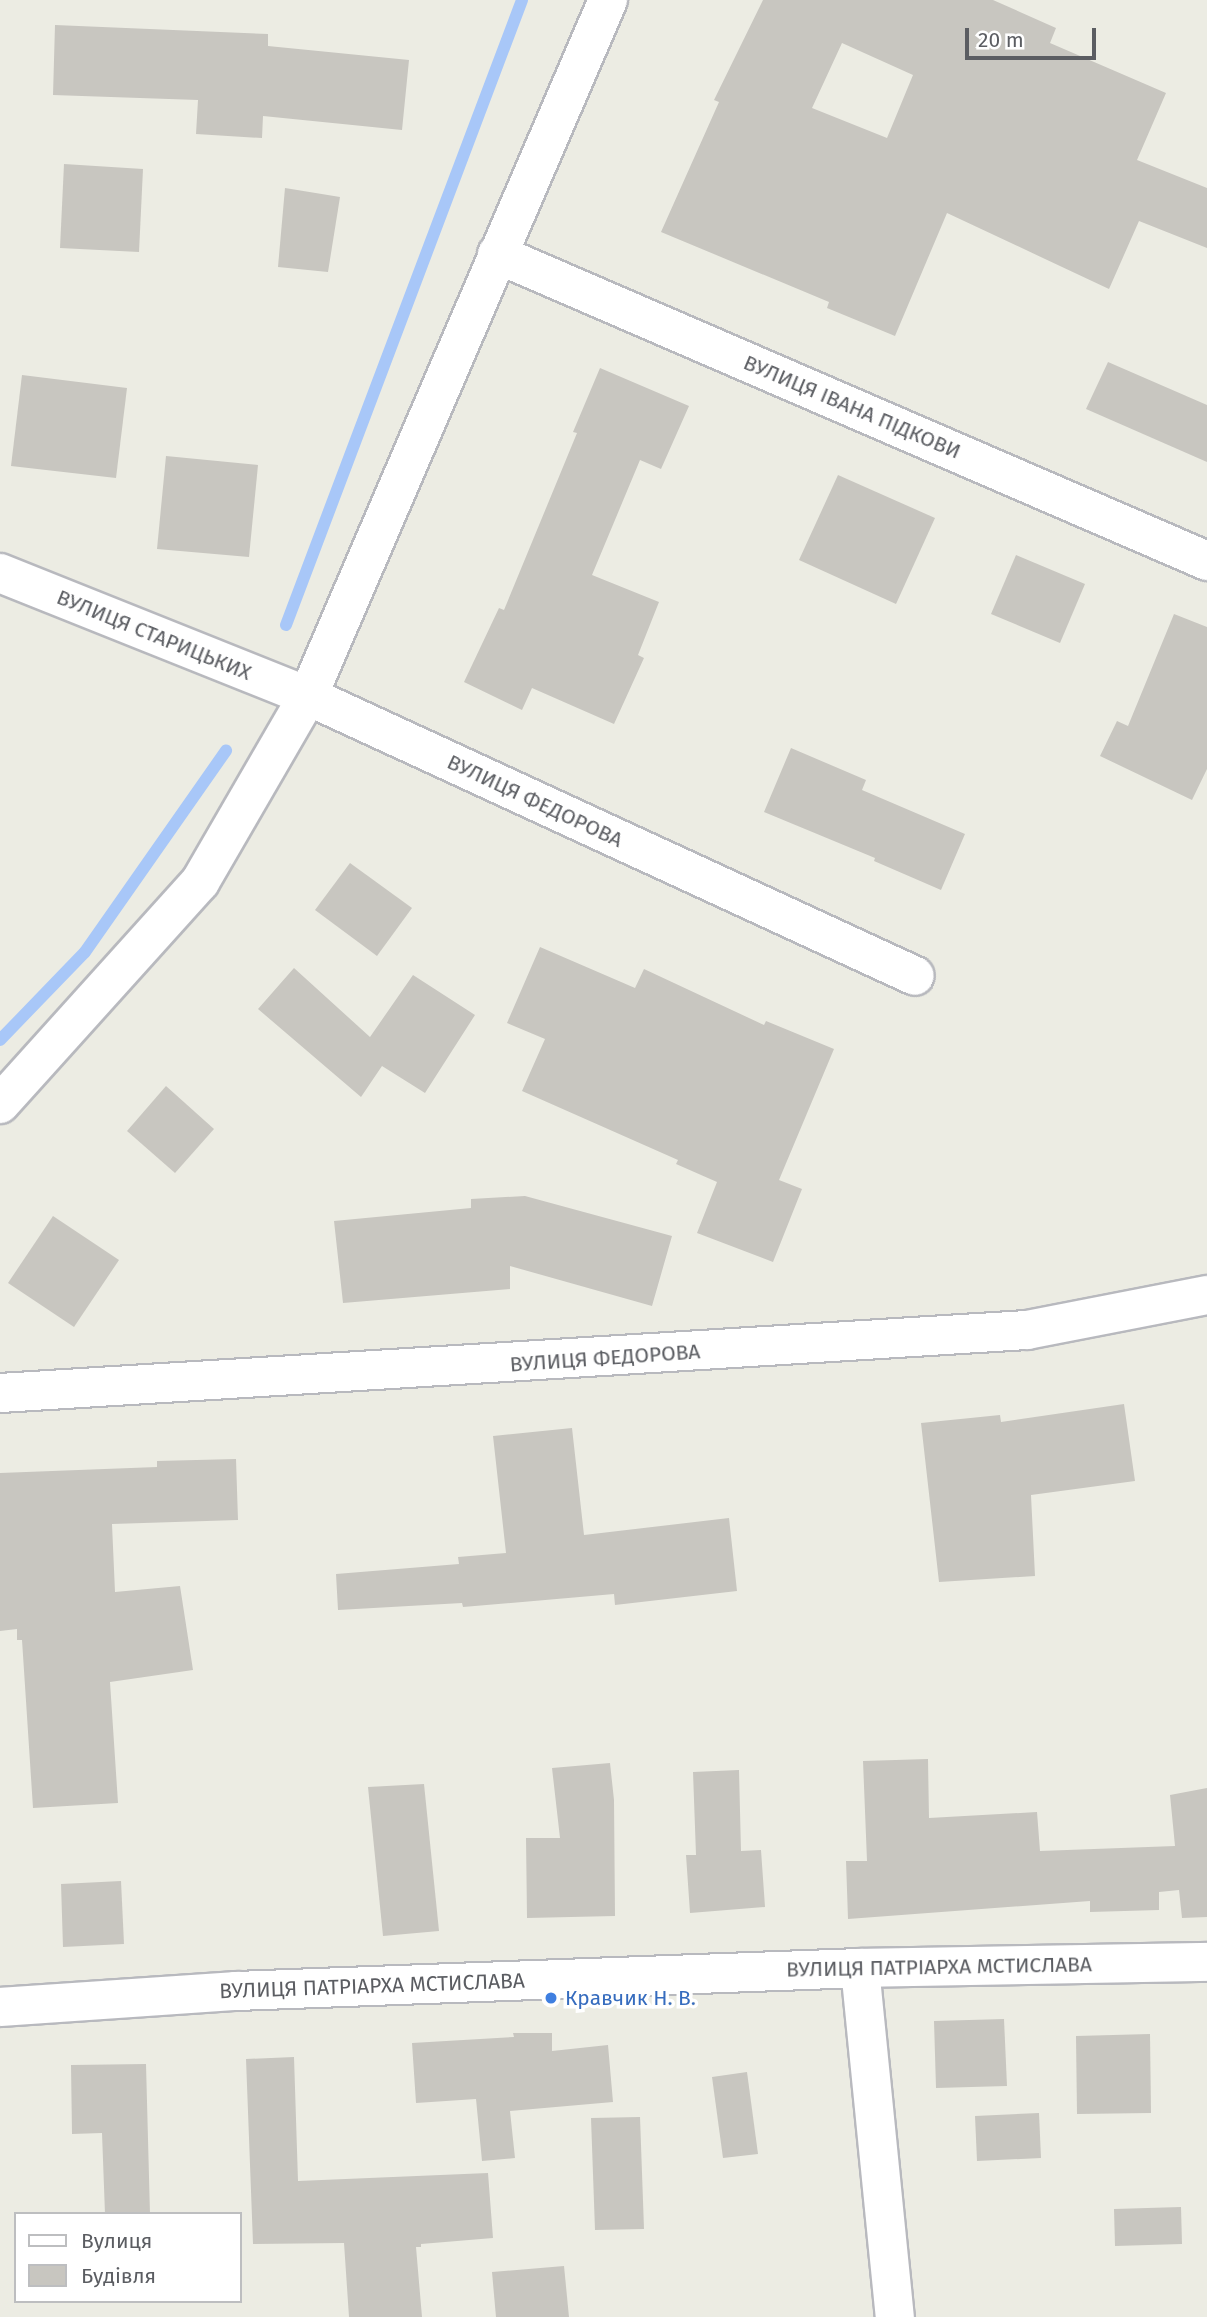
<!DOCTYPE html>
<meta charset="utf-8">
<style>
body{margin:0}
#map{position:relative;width:1207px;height:2317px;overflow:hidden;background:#ecece3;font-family:"Fira Sans",sans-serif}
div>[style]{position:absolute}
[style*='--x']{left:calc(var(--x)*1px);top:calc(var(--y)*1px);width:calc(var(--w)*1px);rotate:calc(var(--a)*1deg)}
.stream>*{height:12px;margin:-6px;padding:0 6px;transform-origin:6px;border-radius:6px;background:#a8c7f8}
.building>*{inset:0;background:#c8c6c0}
.roads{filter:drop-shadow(2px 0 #b8b9be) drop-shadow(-2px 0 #b8b9be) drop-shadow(0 2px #b8b9be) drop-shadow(0 -2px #b8b9be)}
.minor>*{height:38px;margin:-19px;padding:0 19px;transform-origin:19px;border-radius:19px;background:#fff}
.dots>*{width:19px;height:19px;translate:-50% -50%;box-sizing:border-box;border:4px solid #fff;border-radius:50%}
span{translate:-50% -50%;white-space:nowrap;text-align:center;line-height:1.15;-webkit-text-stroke:7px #fff;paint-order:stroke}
.street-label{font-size:21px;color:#5b5d62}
.shop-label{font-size:21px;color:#366cbe}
.left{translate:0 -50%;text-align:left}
.legend{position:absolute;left:14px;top:2212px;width:228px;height:91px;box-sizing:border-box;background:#fff;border:2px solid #bdbec0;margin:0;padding:9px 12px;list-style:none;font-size:21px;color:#5b5d62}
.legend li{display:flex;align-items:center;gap:14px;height:35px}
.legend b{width:35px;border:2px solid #bdbec0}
.scale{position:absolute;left:965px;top:28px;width:131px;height:32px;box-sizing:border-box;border:4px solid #5b5d62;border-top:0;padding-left:9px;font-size:21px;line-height:24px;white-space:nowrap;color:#5b5d62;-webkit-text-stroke:5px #fff;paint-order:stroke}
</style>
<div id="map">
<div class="stream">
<div style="--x:286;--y:625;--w:668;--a:-69.31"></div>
<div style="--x:0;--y:1040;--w:122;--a:-46"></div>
<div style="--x:85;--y:952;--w:246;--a:-55"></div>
</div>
<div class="building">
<div style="clip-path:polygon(evenodd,763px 0,993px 0,1056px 28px,1050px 43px,1166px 93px,1137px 160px,1207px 188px,1207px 248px,1139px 221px,1109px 289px,947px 213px,895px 336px,827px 308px,829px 302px,661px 232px,719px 102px,714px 100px,763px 0,842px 43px,913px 75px,887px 138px,812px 108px,842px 43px)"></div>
<div style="clip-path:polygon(55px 25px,268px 34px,268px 46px,409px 60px,402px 130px,263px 116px,262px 138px,196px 134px,198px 100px,53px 95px)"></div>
<div style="clip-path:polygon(64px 164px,143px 169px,139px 252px,60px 248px)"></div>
<div style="clip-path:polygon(285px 188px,340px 197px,328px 272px,278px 267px)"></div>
<div style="clip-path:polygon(1108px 362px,1207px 405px,1207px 462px,1086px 409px)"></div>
<div style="clip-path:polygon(600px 368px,689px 406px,661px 469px,640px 460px,592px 575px,659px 602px,638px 655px,644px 658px,614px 724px,532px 688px,522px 710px,464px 682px,499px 608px,504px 610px,577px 433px,573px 432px)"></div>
<div style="clip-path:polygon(22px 375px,127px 388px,116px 478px,11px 466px)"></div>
<div style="clip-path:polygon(166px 456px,258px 465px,249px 557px,157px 549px)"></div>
<div style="clip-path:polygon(838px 475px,935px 518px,896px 604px,799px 560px)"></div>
<div style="clip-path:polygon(1016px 555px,1085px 584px,1060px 643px,991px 614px)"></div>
<div style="clip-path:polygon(1174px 614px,1207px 627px,1207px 769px,1192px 800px,1100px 756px,1117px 721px,1128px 726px)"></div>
<div style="clip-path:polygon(791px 748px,866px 780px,862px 790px,965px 834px,941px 890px,874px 861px,875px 858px,764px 812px)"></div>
<div style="clip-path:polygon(350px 863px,412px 908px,377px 956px,315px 910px)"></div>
<div style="clip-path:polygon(540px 947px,635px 988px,644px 969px,764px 1025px,766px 1021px,834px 1049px,779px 1180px,802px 1189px,773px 1262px,697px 1233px,717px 1182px,676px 1164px,678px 1160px,522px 1091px,545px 1039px,507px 1023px)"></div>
<div style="clip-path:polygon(294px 968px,370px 1037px,413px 975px,475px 1015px,425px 1093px,382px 1066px,361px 1097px,258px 1009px)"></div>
<div style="clip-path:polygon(166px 1086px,214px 1129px,175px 1173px,127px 1131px)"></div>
<div style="clip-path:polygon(525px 1196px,672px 1236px,652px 1306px,510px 1266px,510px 1289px,343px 1303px,334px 1221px,471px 1208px,471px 1199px)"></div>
<div style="clip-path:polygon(53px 1216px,119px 1260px,74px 1327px,8px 1283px)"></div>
<div style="clip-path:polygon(1124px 1404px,1135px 1481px,1031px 1495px,1035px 1576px,939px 1582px,921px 1423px,1000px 1415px,1001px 1422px)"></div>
<div style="clip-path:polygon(572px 1428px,584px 1535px,729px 1518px,737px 1591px,615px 1605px,614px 1594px,463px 1607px,462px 1603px,338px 1610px,336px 1574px,459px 1564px,458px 1557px,506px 1553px,493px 1436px)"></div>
<div style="clip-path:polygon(236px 1459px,238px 1520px,112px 1524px,115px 1592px,180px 1586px,193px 1670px,110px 1682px,118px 1803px,33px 1808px,22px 1640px,17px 1640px,17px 1629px,0 1631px,0 1473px,157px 1467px,157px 1461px)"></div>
<div style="clip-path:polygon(928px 1759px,929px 1818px,1037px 1812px,1040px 1851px,1175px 1846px,1170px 1795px,1207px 1788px,1207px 1917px,1182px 1918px,1179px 1890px,1159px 1892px,1159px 1910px,1090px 1912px,1090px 1901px,848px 1919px,846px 1861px,867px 1861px,863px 1761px)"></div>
<div style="clip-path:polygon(610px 1763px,614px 1800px,615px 1916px,527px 1918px,526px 1838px,560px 1838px,552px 1768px)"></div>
<div style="clip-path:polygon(739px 1770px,741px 1851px,761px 1850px,765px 1907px,690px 1913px,686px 1855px,696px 1855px,693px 1772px)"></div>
<div style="clip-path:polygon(424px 1784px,439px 1931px,383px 1936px,368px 1787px)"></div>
<div style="clip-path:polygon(121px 1881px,124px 1944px,63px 1947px,61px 1884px)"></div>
<div style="clip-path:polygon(1004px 2019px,1007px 2086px,936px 2088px,934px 2021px)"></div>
<div style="clip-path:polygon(513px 2033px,552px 2033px,552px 2051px,608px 2045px,613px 2102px,510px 2111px,515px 2158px,482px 2161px,476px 2099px,416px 2103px,412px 2043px,514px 2037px)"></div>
<div style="clip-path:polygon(1150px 2034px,1151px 2113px,1077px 2114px,1076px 2036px)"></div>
<div style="clip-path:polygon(294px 2057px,298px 2181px,488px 2173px,493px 2238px,421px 2244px,421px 2247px,416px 2247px,422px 2317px,349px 2317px,344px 2243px,253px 2244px,246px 2059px)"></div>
<div style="clip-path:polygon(146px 2064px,150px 2214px,105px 2214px,102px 2133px,72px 2134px,71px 2065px)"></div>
<div style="clip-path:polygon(747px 2072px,758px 2154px,723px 2158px,712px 2077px)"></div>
<div style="clip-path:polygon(1039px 2113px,1041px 2158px,977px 2161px,975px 2116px)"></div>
<div style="clip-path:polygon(640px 2117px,644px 2229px,595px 2230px,591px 2118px)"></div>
<div style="clip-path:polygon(1181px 2207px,1182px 2244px,1115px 2246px,1114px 2209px)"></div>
<div style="clip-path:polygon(564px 2266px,569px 2317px,496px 2317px,492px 2272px)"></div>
</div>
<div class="roads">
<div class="minor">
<div style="--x:497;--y:254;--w:774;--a:23.38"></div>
<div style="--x:0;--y:573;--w:332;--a:21.8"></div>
<div style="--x:308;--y:696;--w:668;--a:24.76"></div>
<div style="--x:0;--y:1104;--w:299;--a:-48"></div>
<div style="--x:200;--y:882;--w:215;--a:-59.9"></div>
<div style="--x:308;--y:696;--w:758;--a:-66.68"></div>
<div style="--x:0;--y:1393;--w:1029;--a:-3.51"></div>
<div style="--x:1027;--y:1330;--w:183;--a:-11"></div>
<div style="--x:860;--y:1968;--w:351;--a:84.3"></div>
<div style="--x:0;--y:2007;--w:237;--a:-3.9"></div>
<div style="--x:236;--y:1991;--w:624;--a:-2.11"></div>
<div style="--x:860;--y:1968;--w:347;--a:-1"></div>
</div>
</div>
<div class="dots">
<div style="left:551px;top:1998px;background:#3f7fe0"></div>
</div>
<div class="street-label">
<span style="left:852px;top:407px;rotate:23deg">ВУЛИЦЯ ІВАНА ПІДКОВИ</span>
<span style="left:154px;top:635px;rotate:22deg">ВУЛИЦЯ СТАРИЦЬКИХ</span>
<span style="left:535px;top:801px;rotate:25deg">ВУЛИЦЯ ФЕДОРОВА</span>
<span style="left:605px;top:1358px;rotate:-4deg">ВУЛИЦЯ ФЕДОРОВА</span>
<span style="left:939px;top:1967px;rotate:-1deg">ВУЛИЦЯ ПАТРІАРХА МСТИСЛАВА</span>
<span style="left:372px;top:1986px;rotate:-2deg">ВУЛИЦЯ ПАТРІАРХА МСТИСЛАВА</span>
</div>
<div class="shop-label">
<span class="left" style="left:565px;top:1998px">Кравчик Н. В.</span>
</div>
<ul class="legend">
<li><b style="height:9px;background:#fff"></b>Вулиця</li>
<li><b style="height:19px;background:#c8c6c0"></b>Будівля</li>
</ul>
<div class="scale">20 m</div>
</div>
